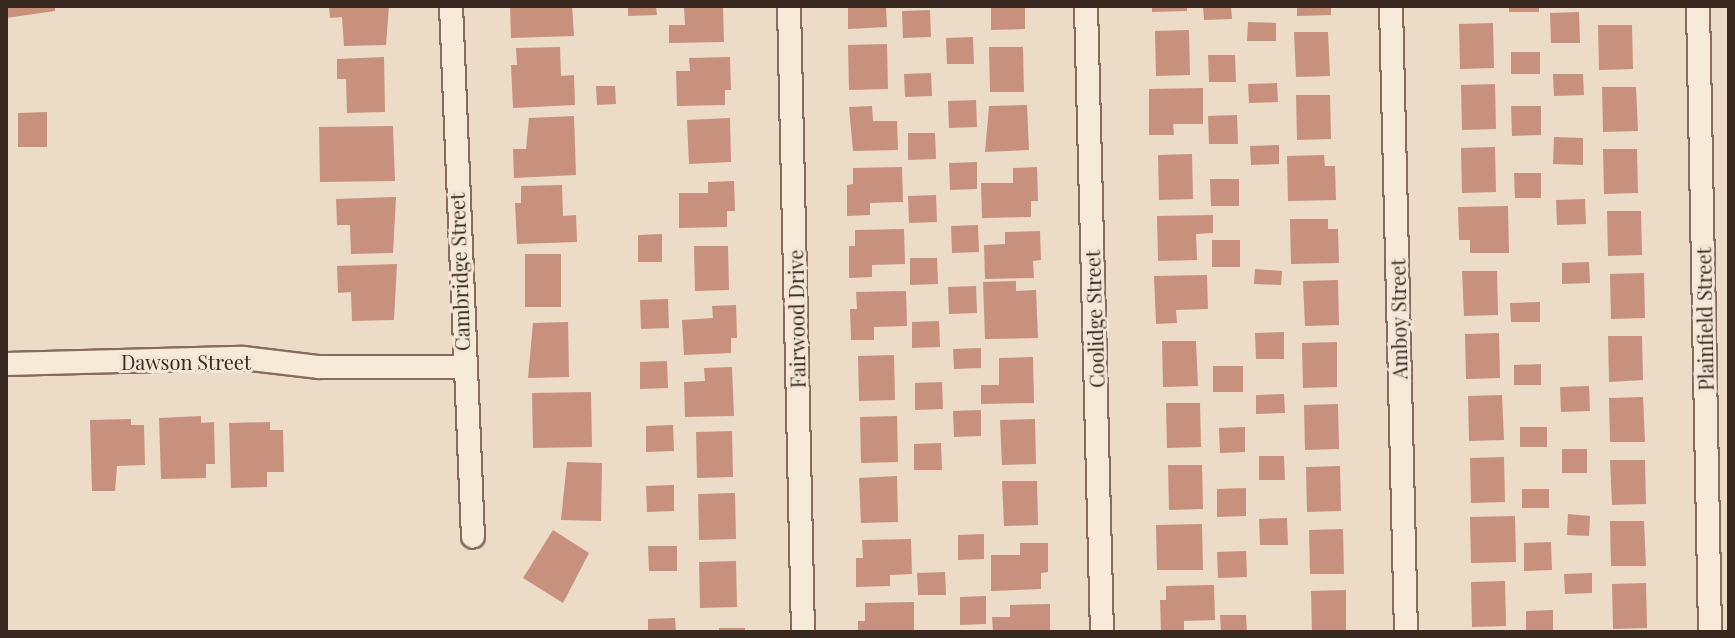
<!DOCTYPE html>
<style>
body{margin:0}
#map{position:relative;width:1735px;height:638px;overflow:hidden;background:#ecdbc6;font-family:"Playfair Display",serif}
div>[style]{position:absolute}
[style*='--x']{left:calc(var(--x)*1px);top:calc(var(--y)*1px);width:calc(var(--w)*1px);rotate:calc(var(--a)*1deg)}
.building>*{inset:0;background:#c8917e}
.roads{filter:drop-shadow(2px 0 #876c5d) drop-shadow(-2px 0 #876c5d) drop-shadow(0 2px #876c5d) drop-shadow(0 -2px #876c5d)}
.street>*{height:22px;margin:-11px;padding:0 11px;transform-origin:11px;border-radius:11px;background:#f7ead9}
span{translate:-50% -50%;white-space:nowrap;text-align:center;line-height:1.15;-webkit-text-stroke:6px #f4e6d6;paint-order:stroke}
.street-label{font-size:20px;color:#382820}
.frame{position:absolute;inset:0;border:8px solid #382820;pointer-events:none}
</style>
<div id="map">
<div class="building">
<div style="clip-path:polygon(6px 6px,55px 6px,55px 11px,6px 18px)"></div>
<div style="clip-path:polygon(329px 6px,389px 6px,386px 45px,344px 46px,342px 17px,330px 18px)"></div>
<div style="clip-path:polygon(510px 6px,572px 6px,574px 36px,511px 38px)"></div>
<div style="clip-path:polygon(628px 6px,656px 6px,657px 15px,628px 16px)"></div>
<div style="clip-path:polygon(684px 6px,723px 6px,724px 42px,669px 43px,669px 25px,685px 25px)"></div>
<div style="clip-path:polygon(848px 6px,886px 6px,887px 27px,848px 29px)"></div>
<div style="clip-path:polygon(991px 6px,1025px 6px,1025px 29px,991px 30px)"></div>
<div style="clip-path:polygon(1152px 6px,1187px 6px,1187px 11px,1152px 12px)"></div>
<div style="clip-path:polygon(1203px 6px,1231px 6px,1232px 19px,1204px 20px)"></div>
<div style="clip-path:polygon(1297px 6px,1331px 6px,1331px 15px,1297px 16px)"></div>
<div style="clip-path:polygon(1509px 6px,1539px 6px,1539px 12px,1509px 12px)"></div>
<div style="clip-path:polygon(930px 10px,931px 37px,903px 38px,902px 11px)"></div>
<div style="clip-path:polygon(1579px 12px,1580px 43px,1551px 43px,1550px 13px)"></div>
<div style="clip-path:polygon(1248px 22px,1276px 23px,1276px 41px,1247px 41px)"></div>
<div style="clip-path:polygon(1493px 23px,1494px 68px,1460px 69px,1459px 24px)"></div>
<div style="clip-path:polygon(1598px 25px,1632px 25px,1633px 69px,1599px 70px)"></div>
<div style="clip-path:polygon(1189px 30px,1190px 75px,1156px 76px,1155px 31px)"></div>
<div style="clip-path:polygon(1294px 32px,1328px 32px,1330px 76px,1296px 77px)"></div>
<div style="clip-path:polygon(973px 37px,974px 64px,947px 64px,946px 38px)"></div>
<div style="clip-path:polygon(887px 44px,888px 89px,849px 90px,848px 45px)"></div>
<div style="clip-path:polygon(560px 47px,561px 76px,574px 75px,575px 105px,513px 108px,511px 65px,517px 65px,516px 48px)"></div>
<div style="clip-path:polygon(989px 47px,1023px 47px,1024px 92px,990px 92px)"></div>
<div style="clip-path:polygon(1511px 52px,1540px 52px,1540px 74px,1511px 74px)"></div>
<div style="clip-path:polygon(1208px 55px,1235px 55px,1236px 82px,1209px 82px)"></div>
<div style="clip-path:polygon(384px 57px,385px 112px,347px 113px,346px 79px,337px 79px,337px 59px)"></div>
<div style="clip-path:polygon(730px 57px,731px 90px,725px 90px,725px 105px,677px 106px,676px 71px,690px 71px,689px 58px)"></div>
<div style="clip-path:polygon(931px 73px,932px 96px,905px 97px,904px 74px)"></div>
<div style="clip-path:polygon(1553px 74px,1583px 74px,1584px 95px,1554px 96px)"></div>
<div style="clip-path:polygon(1277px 83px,1278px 102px,1249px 103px,1248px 84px)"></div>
<div style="clip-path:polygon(1495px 84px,1496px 129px,1462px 130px,1461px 85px)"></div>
<div style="clip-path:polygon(596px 86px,615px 86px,616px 104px,597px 105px)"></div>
<div style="clip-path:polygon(1602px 87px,1636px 87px,1638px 131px,1603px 132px)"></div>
<div style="clip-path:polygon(1203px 88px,1203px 124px,1173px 124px,1174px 135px,1149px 135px,1149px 89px)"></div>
<div style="clip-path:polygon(1296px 95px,1330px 95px,1331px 139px,1297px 140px)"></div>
<div style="clip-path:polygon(976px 100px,977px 127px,949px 128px,948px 101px)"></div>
<div style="clip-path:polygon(1027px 105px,1029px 150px,985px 152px,989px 106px)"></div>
<div style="clip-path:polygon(872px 106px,873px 121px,897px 121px,898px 150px,853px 151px,849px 107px)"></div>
<div style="clip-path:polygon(1511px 106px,1541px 106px,1541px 135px,1512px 136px)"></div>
<div style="clip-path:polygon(47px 112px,47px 147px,18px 147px,18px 113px)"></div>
<div style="clip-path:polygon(1237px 115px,1238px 144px,1209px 144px,1208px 116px)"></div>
<div style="clip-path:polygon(574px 116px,576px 175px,514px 178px,513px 149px,526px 149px,529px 118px)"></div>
<div style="clip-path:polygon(730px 118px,731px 162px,689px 164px,687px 120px)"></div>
<div style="clip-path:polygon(393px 126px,395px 181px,320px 182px,319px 127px)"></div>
<div style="clip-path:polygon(908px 133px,935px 133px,936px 159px,908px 160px)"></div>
<div style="clip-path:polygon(1554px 137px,1583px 138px,1583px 165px,1553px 164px)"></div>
<div style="clip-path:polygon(1279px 145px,1279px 164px,1251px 165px,1250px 146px)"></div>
<div style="clip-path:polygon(1495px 147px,1496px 192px,1462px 193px,1461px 148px)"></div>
<div style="clip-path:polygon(1603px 149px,1637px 149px,1638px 193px,1604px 194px)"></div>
<div style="clip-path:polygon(1192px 154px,1193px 199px,1159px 200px,1158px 155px)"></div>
<div style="clip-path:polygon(1324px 155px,1325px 166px,1335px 166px,1336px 200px,1288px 201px,1287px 156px)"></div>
<div style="clip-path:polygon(977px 162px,977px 189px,950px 190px,949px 163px)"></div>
<div style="clip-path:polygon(902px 167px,903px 202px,870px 203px,870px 215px,847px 216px,847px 185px,853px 184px,853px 168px)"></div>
<div style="clip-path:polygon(1037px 167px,1038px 201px,1031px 201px,1031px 217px,982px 218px,981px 183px,1013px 183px,1013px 168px)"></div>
<div style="clip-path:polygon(1514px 173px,1541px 173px,1541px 198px,1515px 198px)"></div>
<div style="clip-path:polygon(1210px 179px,1239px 179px,1239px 206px,1211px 206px)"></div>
<div style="clip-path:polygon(734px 181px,735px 211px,727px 211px,727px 227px,679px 228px,679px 193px,708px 193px,708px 182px)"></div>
<div style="clip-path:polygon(562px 185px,563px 216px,576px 215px,577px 242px,517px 244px,515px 203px,521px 203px,521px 186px)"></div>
<div style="clip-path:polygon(936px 195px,937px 222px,909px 223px,908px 196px)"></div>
<div style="clip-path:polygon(396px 197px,393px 253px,351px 254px,350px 225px,337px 225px,336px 199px)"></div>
<div style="clip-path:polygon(1585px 199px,1586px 224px,1557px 225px,1556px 200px)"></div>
<div style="clip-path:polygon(1508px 206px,1509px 253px,1470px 253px,1470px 240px,1459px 240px,1458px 207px)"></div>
<div style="clip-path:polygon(1607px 211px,1641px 211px,1642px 255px,1608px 256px)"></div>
<div style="clip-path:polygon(1213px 215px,1213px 233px,1196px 234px,1197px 260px,1158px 261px,1157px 216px)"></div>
<div style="clip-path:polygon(1290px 219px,1328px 219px,1328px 229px,1338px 229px,1339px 263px,1291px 264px)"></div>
<div style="clip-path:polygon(978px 225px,979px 252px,952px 253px,951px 226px)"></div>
<div style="clip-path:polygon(904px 229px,905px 264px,872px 265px,872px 277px,849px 278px,849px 246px,855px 246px,855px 230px)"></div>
<div style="clip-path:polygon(1040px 231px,1041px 260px,1033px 261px,1034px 278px,985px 279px,984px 245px,1005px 244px,1005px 232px)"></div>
<div style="clip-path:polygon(662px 234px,662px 262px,638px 262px,638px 235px)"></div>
<div style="clip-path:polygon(1212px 240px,1240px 240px,1240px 267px,1212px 267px)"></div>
<div style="clip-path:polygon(694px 246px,728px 246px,729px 290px,695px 291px)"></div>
<div style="clip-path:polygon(525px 254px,561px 254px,561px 307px,525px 307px)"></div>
<div style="clip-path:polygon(910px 258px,937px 258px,938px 284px,910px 285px)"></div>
<div style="clip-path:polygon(1589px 262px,1590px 283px,1562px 284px,1562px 263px)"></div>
<div style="clip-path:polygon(397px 264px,394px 320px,352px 321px,351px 292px,338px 293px,337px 266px)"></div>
<div style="clip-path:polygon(1255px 269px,1282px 271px,1281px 285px,1254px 284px)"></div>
<div style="clip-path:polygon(1462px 271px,1497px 271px,1498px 315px,1464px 316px)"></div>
<div style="clip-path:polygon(1644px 273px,1645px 318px,1611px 319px,1610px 274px)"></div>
<div style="clip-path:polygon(1207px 275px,1208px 309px,1176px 310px,1177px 323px,1156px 324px,1154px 276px)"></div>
<div style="clip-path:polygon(1338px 280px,1339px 325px,1305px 326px,1303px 281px)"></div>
<div style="clip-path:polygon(1016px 281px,1016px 291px,1036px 290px,1038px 338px,985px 339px,983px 282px)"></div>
<div style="clip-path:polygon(976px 286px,977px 313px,949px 314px,948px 287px)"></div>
<div style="clip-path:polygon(906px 291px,907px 326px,874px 327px,874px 340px,851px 340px,850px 309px,857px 309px,856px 292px)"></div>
<div style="clip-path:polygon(668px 299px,669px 328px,641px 329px,640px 300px)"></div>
<div style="clip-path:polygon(1540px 302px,1540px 322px,1511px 322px,1510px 303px)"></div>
<div style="clip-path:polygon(736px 305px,737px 338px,731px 338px,731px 353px,684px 355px,682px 320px,713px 318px,712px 306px)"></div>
<div style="clip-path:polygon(939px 321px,940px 347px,912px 348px,912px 322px)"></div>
<div style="clip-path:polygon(568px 322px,569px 377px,528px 378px,533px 323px)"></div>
<div style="clip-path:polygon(1284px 332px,1284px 359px,1256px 359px,1255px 333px)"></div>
<div style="clip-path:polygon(1499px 333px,1500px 378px,1466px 379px,1465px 334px)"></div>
<div style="clip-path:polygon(1608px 336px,1642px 336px,1643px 380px,1609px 382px)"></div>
<div style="clip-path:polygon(1162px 341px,1196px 341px,1198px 386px,1163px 387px)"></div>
<div style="clip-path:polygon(1337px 342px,1337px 387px,1303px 388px,1302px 343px)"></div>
<div style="clip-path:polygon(981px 348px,981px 368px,954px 369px,953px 349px)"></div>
<div style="clip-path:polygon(894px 355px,895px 400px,859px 401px,858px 356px)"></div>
<div style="clip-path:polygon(1033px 357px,1034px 403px,981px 404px,981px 385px,999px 385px,999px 358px)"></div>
<div style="clip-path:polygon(667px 361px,668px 388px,640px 389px,640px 362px)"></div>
<div style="clip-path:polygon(1541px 364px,1541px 385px,1514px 385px,1514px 365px)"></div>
<div style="clip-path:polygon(1213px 366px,1243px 366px,1243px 392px,1213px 392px)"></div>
<div style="clip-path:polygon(732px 367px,734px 416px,685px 417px,684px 382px,705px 381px,704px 368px)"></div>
<div style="clip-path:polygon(942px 382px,943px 409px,915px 410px,915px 383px)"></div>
<div style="clip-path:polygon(1589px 386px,1590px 411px,1561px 412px,1560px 387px)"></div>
<div style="clip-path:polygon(591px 392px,592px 447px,533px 448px,532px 393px)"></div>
<div style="clip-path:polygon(1284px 394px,1285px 413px,1256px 414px,1256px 395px)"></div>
<div style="clip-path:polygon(1502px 395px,1504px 440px,1469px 441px,1468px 396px)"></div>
<div style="clip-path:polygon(1643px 397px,1645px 442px,1610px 442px,1609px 398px)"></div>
<div style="clip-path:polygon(1166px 403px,1200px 403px,1201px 447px,1167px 448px)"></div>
<div style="clip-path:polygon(1338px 404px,1339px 449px,1305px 450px,1304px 405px)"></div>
<div style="clip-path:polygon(981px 410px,981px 436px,954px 437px,953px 411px)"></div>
<div style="clip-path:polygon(201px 416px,201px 423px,214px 422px,215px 464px,206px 464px,206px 478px,161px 479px,159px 418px)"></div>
<div style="clip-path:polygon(897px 416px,898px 462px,861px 463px,860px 417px)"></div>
<div style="clip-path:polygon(131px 419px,131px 425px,144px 425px,145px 465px,117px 466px,115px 491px,92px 491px,90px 420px)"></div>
<div style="clip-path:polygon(1035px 419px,1036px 464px,1002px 465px,1000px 420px)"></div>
<div style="clip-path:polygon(270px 422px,270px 430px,283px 430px,284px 472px,267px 472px,267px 487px,231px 488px,229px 423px)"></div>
<div style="clip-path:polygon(673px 425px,674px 451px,646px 452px,646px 426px)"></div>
<div style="clip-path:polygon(1245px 427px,1245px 452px,1220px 453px,1219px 428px)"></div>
<div style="clip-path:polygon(1520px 427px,1547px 427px,1547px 447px,1520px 447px)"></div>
<div style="clip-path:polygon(732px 431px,733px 477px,697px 478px,696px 432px)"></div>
<div style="clip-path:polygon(941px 443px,942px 470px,914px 470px,914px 444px)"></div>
<div style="clip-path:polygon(1562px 449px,1587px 449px,1587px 473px,1562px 473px)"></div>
<div style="clip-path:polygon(1259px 456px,1284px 456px,1285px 480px,1259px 480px)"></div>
<div style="clip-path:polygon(1504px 457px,1505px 502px,1471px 503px,1470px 458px)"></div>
<div style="clip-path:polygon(1610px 460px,1645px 460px,1646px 504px,1612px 505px)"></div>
<div style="clip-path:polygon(567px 462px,602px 463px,601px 521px,561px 520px)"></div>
<div style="clip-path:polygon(1168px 465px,1202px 465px,1203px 509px,1169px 510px)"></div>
<div style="clip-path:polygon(1340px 466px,1341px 511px,1307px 512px,1306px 467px)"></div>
<div style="clip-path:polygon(897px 476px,898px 522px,861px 523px,859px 478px)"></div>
<div style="clip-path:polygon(1002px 481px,1037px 481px,1038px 525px,1004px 526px)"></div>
<div style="clip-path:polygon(674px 485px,674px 511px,647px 512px,646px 486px)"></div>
<div style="clip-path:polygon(1246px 488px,1246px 516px,1217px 517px,1217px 489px)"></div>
<div style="clip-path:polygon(1522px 489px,1549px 489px,1549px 508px,1522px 508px)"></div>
<div style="clip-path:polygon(735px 493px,736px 539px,699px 540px,698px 494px)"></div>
<div style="clip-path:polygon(1568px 514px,1590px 516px,1589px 536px,1567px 535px)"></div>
<div style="clip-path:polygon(1515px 516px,1516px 562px,1471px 563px,1470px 517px)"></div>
<div style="clip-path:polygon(1287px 518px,1288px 545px,1260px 545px,1259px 519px)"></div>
<div style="clip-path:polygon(1610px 521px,1644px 521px,1646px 566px,1611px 566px)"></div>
<div style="clip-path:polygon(1202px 524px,1203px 570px,1157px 570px,1156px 525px)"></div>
<div style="clip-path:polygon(1343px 529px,1344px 574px,1310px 574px,1309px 530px)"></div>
<div style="clip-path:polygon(553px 530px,589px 553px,563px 603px,523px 578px)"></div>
<div style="clip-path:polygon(984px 534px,984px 559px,958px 560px,958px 535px)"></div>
<div style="clip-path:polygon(911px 539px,912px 574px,890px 575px,890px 586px,856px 587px,856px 558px,863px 558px,862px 540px)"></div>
<div style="clip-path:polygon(1551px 542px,1552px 570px,1524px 571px,1524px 543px)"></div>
<div style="clip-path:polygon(1020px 543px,1048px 543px,1048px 572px,1041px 573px,1041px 589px,991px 591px,991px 555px,1020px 555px)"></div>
<div style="clip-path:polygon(648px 546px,677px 546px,677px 571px,649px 571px)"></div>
<div style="clip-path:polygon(1246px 551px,1247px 577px,1218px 578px,1217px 552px)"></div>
<div style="clip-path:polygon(736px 561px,737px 607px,700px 608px,699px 562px)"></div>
<div style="clip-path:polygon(945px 572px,946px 595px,918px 595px,917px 573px)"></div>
<div style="clip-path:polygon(1592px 573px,1592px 593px,1565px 594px,1564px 574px)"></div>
<div style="clip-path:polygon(1505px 581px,1506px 626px,1472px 627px,1471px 582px)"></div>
<div style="clip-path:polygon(1646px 583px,1647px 628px,1613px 629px,1612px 584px)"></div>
<div style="clip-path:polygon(1214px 585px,1215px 620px,1184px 621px,1184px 632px,1161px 632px,1160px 600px,1166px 600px,1166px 586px)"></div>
<div style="clip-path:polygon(1346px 590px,1346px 632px,1312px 632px,1311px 591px)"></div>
<div style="clip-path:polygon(986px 596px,986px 624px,960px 625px,960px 597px)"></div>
<div style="clip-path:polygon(914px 602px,914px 632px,858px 632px,858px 621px,865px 621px,865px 603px)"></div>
<div style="clip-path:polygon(1050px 604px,1050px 632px,993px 632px,992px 617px,1010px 617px,1010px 605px)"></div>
<div style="clip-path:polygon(1553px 610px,1553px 632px,1526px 632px,1526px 611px)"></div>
<div style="clip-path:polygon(1220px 615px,1246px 615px,1247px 632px,1221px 632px)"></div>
<div style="clip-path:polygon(675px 618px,676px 632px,648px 632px,648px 619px)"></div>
<div style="clip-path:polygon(719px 628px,745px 628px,745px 632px,719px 632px)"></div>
</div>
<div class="roads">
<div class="street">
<div style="--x:451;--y:6;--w:531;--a:87.63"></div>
<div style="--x:789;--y:6;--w:626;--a:88.72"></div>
<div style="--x:1086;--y:6;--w:626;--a:88.54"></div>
<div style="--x:1391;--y:6;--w:626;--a:88.63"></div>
<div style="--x:1698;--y:6;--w:626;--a:88.9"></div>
<div style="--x:6;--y:364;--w:237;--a:-1.5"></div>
<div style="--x:243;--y:358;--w:77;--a:6.8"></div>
<div style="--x:319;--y:367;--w:143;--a:0"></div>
</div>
</div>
<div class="street-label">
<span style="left:459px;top:272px;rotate:-92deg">Cambridge Street</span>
<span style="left:796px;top:319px;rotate:-91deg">Fairwood Drive</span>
<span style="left:1094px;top:319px;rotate:-92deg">Coolidge Street</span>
<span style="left:1398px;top:319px;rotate:-91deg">Amboy Street</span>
<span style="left:1704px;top:319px;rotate:-91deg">Plainfield Street</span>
<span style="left:186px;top:361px">Dawson Street</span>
</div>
<div class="frame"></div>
</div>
